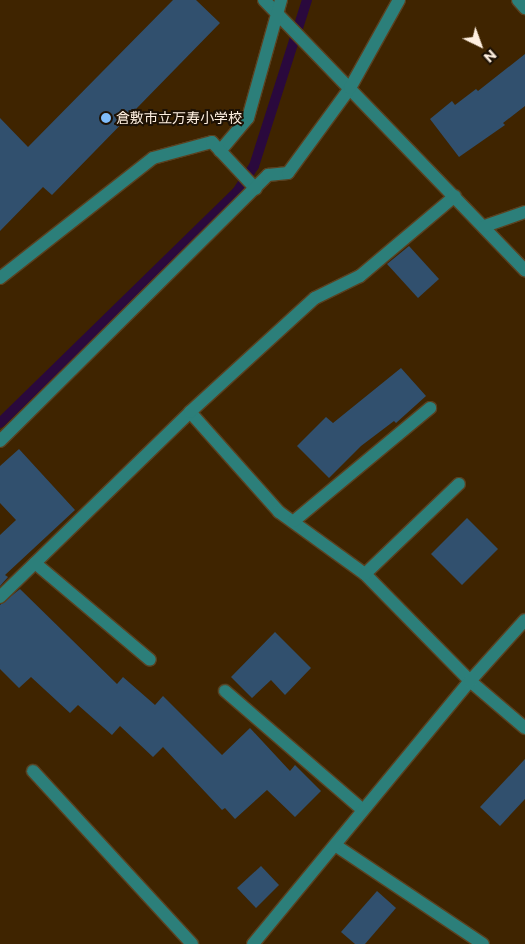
<!DOCTYPE html>
<meta charset="utf-8">
<style>
body{margin:0}
#map{position:relative;width:525px;height:944px;overflow:hidden;background:#3f2400;font-family:Montserrat,"Noto Sans JP",sans-serif}
div>[style]{position:absolute}
[style*='--x']{left:calc(var(--x)*1px);top:calc(var(--y)*1px);width:calc(var(--w)*1px);rotate:calc(var(--a)*1deg)}
.stream>*{height:10px;margin:-5px;padding:0 5px;transform-origin:5px;border-radius:5px;background:#2a093d}
.building>*{inset:0;background:#31506e}
.roads{filter:drop-shadow(1px 0 #5a4120) drop-shadow(-1px 0 #5a4120) drop-shadow(0 1px #5a4120) drop-shadow(0 -1px #5a4120)}
.street>*{height:12px;margin:-6px;padding:0 6px;transform-origin:6px;border-radius:6px;background:#2c7f7a}
.dots>*{width:14px;height:14px;translate:-50% -50%;box-sizing:border-box;border:2px solid #1d1104;border-radius:50%}
span{translate:-50% -50%;white-space:nowrap;text-align:center;line-height:1.15;-webkit-text-stroke:4px #1d1104;paint-order:stroke}
.poi-label{font-size:14px;color:#fff0e1}
.left{translate:0 -50%;text-align:left}
.north{position:absolute;left:455px;top:20px;width:50px;height:50px;-webkit-text-stroke:4px #1d1104;paint-order:stroke;rotate:138deg;font-size:14px;font-weight:700;line-height:20px;text-align:center;color:#fff0e1}
.north::after{content:'';display:block;margin:auto;width:18px;height:22px;background:#fff0e1;clip-path:polygon(50% 0,100% 100%,50% 72%,0 100%)}
</style>
<div id="map">
<div class="stream">
<div style="--x:0;--y:423;--w:331;--a:-44.3"></div>
<div style="--x:237;--y:192;--w:31;--a:-57"></div>
<div style="--x:254;--y:166;--w:174;--a:-72.3"></div>
</div>
<div class="building">
<div style="clip-path:polygon(173px 0,196px 0,220px 23px,52px 195px,43px 187px,0 231px,0 118px,28px 147px)"></div>
<div style="clip-path:polygon(525px 54px,525px 106px,503px 123px,505px 125px,459px 157px,430px 119px,452px 101px,455px 105px,476px 89px,478px 91px)"></div>
<div style="clip-path:polygon(409px 246px,439px 279px,418px 298px,387px 264px)"></div>
<div style="clip-path:polygon(401px 368px,426px 396px,396px 423px,394px 421px,361px 446px,329px 478px,297px 446px,326px 417px,333px 423px)"></div>
<div style="clip-path:polygon(19px 449px,75px 510px,5px 575px,8px 577px,0 586px,0 535px,16px 520px,0 503px,0 466px)"></div>
<div style="clip-path:polygon(467px 518px,498px 549px,462px 585px,431px 554px)"></div>
<div style="clip-path:polygon(20px 589px,117px 684px,123px 677px,155px 705px,163px 696px,222px 755px,250px 728px,290px 771px,295px 765px,321px 791px,295px 817px,267px 790px,235px 819px,225px 808px,222px 810px,163px 747px,153px 757px,120px 726px,112px 735px,78px 705px,70px 713px,31px 677px,19px 688px,0 669px,0 605px)"></div>
<div style="clip-path:polygon(275px 632px,311px 668px,285px 695px,271px 680px,252px 698px,231px 677px)"></div>
<div style="clip-path:polygon(525px 759px,525px 799px,500px 826px,480px 807px)"></div>
<div style="clip-path:polygon(261px 866px,279px 885px,256px 908px,237px 888px)"></div>
<div style="clip-path:polygon(377px 891px,396px 908px,365px 944px,355px 944px,341px 932px)"></div>
</div>
<div class="roads">
<div class="street">
<div style="--x:264;--y:0;--w:376;--a:46"></div>
<div style="--x:518;--y:0;--w:11;--a:49"></div>
<div style="--x:220;--y:151;--w:43;--a:-49.7"></div>
<div style="--x:248;--y:118;--w:123;--a:-74.4"></div>
<div style="--x:485;--y:226;--w:42;--a:-19.3"></div>
<div style="--x:0;--y:278;--w:194;--a:-38.1"></div>
<div style="--x:153;--y:158;--w:61;--a:-15.2"></div>
<div style="--x:212;--y:142;--w:64;--a:46.9"></div>
<div style="--x:190;--y:412;--w:134;--a:48.3"></div>
<div style="--x:279;--y:512;--w:106;--a:35.8"></div>
<div style="--x:365;--y:574;--w:150;--a:45.5"></div>
<div style="--x:470;--y:681;--w:72;--a:40.5"></div>
<div style="--x:0;--y:441;--w:378;--a:-44.8"></div>
<div style="--x:268;--y:175;--w:20;--a:-6"></div>
<div style="--x:288;--y:173;--w:105;--a:-53.9"></div>
<div style="--x:350;--y:88;--w:101;--a:-60.9"></div>
<div style="--x:294;--y:521;--w:177;--a:-39.7"></div>
<div style="--x:35;--y:563;--w:150;--a:40.1"></div>
<div style="--x:365;--y:574;--w:130;--a:-43.8"></div>
<div style="--x:0;--y:597;--w:265;--a:-44.2"></div>
<div style="--x:190;--y:412;--w:169;--a:-42.4"></div>
<div style="--x:315;--y:298;--w:50;--a:-26.1"></div>
<div style="--x:360;--y:276;--w:124;--a:-40.1"></div>
<div style="--x:225;--y:691;--w:182;--a:40.8"></div>
<div style="--x:33;--y:771;--w:235;--a:47.4"></div>
<div style="--x:335;--y:845;--w:178;--a:33.8"></div>
<div style="--x:253;--y:944;--w:341;--a:-50.5"></div>
<div style="--x:470;--y:681;--w:82;--a:-48"></div>
</div>
</div>
<div class="dots">
<div style="left:106px;top:118px;background:#80bdfa"></div>
</div>
<div class="poi-label">
<span class="left" style="left:116px;top:118px">倉敷市立万寿小学校</span>
</div>
<div class="north">N</div>
</div>
